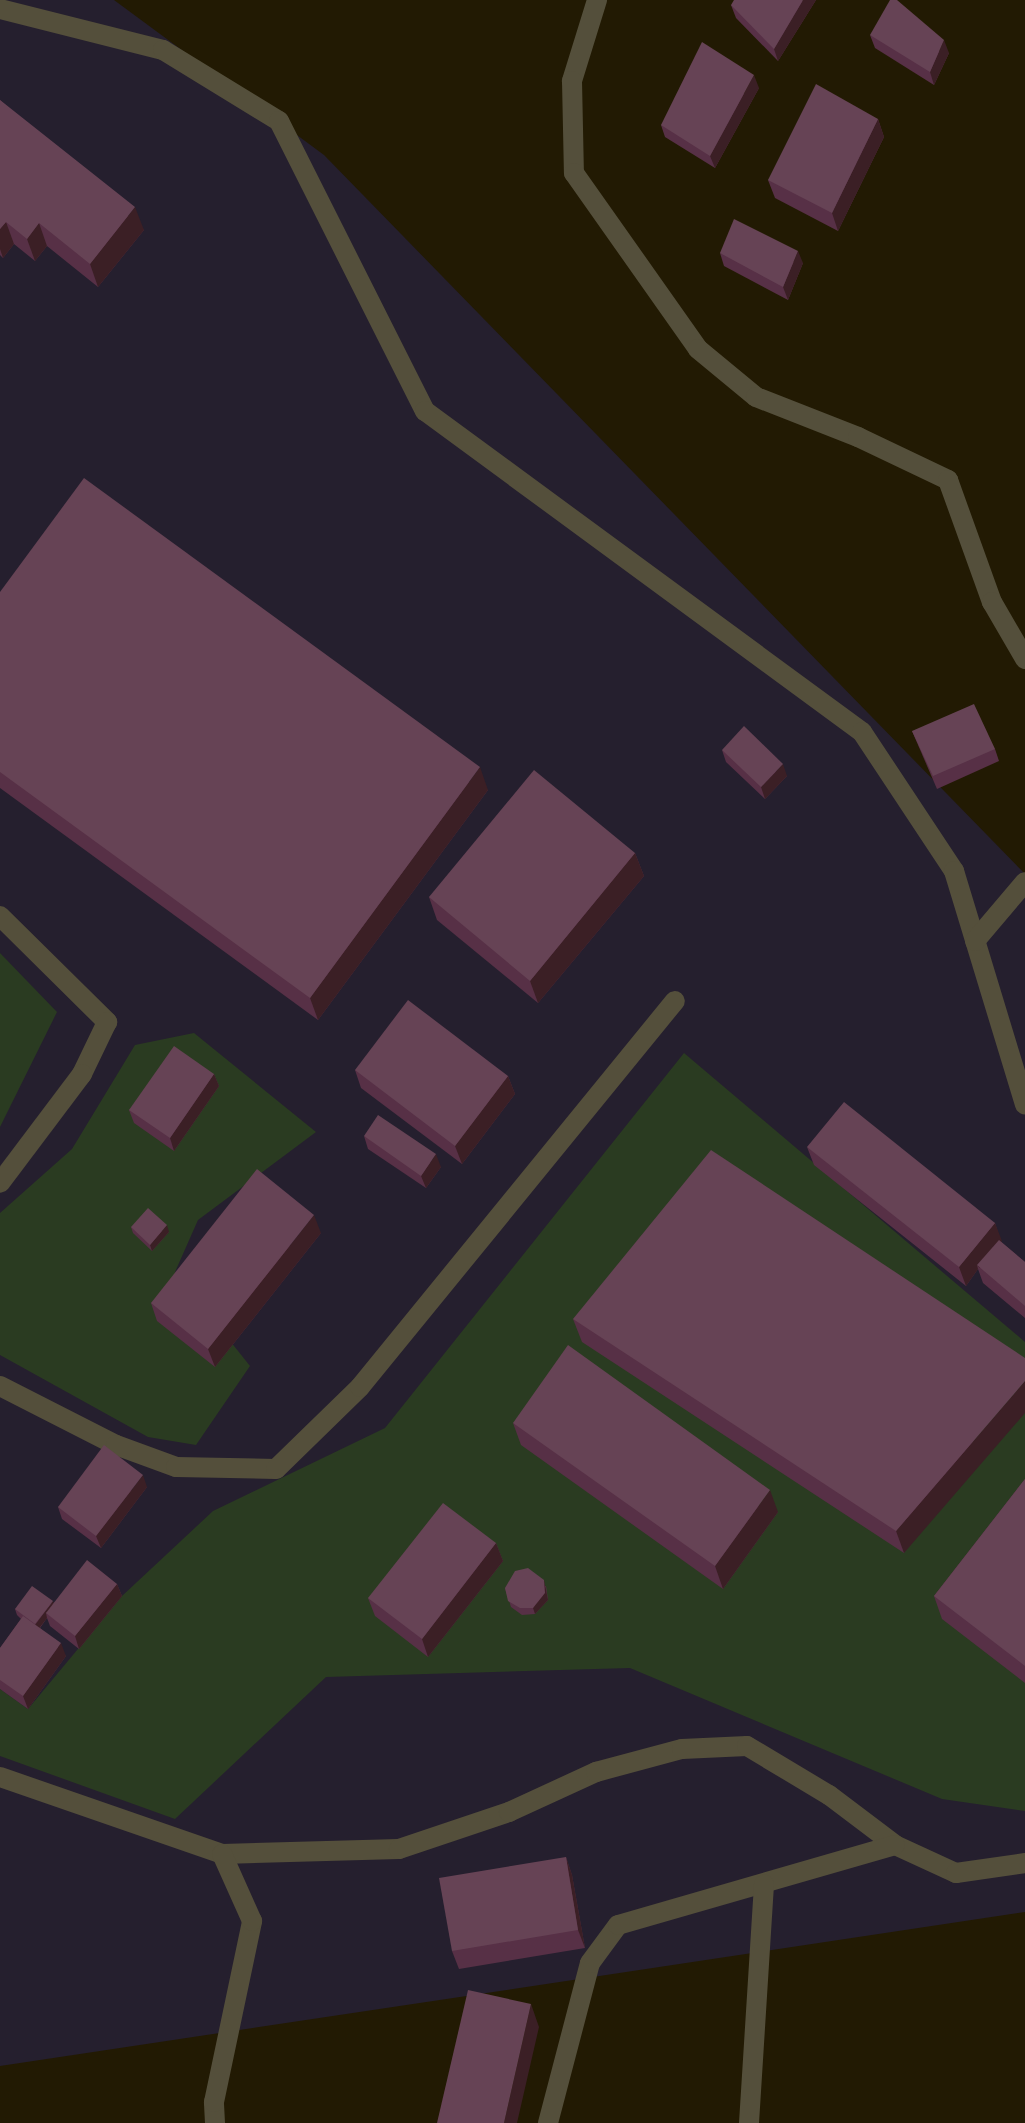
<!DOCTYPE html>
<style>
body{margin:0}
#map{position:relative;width:1025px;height:2123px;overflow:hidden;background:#221a03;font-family:Rubik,sans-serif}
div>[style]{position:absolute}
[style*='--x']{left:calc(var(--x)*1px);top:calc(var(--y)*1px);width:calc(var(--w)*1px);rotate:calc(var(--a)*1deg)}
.industrial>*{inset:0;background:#251f2e}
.green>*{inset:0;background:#2a3b21}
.lane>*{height:20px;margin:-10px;padding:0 10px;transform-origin:10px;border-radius:10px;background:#544f3b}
.wall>*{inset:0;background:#573046}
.shaded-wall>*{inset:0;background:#3b1f25}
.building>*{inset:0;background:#664355}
span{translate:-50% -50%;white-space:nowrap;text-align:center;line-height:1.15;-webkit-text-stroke:7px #221a03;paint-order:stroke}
</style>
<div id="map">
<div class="industrial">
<div style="clip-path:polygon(0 0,114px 0,324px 155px,1025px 874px,1025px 1912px,0 2066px)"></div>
</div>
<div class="green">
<div style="clip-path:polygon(0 953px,57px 1012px,0 1127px)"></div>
<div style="clip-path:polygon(194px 1033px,316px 1132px,198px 1220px,175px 1272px,250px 1366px,196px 1445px,148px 1437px,0 1355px,0 1213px,72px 1149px,135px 1045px)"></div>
<div style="clip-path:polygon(684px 1053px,1025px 1342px,1025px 1811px,942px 1799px,630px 1668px,326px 1677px,175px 1819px,0 1756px,0 1689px,28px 1709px,122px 1596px,213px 1511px,385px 1428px)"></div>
</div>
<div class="lane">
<div style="--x:597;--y:0;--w:85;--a:107.2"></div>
<div style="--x:572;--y:81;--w:92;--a:88.8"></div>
<div style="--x:574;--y:173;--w:215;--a:54.8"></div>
<div style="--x:698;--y:349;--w:75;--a:39.6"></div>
<div style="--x:756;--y:397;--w:110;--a:21.4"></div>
<div style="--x:858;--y:437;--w:100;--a:25.5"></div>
<div style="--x:948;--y:480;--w:130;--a:70.2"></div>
<div style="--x:992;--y:602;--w:66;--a:59.9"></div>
<div style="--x:0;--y:9;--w:168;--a:14.1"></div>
<div style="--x:163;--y:50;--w:136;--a:31.5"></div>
<div style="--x:279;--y:121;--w:325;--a:63.3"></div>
<div style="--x:425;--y:411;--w:542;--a:36.3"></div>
<div style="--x:862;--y:732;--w:167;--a:56.5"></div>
<div style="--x:954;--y:871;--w:244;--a:73.1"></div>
<div style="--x:0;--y:916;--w:151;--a:44.7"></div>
<div style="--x:107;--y:1022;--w:58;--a:115.7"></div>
<div style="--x:82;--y:1074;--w:136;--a:127"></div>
<div style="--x:975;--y:941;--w:77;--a:-49.7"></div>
<div style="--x:0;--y:1386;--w:130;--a:27"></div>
<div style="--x:116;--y:1445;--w:64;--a:20.1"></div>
<div style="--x:176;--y:1467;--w:100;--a:1.1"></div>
<div style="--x:276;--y:1469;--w:117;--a:-44.3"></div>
<div style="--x:360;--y:1387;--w:498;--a:-50.8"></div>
<div style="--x:0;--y:1777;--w:235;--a:19.1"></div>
<div style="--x:222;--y:1854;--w:177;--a:-1.6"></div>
<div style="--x:399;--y:1849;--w:116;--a:-18.6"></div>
<div style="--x:509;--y:1812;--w:96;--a:-24.7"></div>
<div style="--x:596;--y:1772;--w:89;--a:-15"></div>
<div style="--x:682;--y:1749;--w:65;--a:-2.6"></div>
<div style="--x:747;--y:1746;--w:96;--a:30.9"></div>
<div style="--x:829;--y:1795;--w:83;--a:37.1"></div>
<div style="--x:895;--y:1845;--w:67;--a:24.7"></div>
<div style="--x:956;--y:1873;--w:70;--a:-8.2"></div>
<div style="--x:215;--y:2123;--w:21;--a:-93"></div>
<div style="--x:214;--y:2102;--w:185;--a:-78.1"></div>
<div style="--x:252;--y:1921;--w:73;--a:-114.1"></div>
<div style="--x:548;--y:2123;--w:165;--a:-75.3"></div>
<div style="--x:590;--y:1963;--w:47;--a:-53.6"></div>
<div style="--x:618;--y:1925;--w:288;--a:-16.1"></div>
<div style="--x:749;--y:2123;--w:239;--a:-86.4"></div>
</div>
<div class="wall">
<div style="clip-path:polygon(816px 0,778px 61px,736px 18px,731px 5px)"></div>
<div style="clip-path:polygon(870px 35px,949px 53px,934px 85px,875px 48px)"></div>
<div style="clip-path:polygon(759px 88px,715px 168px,665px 137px,661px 125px)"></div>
<div style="clip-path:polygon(0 100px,144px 230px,98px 287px,47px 246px,35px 261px,14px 244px,3px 258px,0 255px)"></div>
<div style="clip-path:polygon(878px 119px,884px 137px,838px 231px,775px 198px,768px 180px)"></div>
<div style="clip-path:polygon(720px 253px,803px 263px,788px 300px,724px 266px)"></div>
<div style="clip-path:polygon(0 592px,488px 790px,318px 1020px,0 788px)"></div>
<div style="clip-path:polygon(912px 731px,995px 749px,999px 761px,937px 789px)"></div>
<div style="clip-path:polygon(722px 750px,787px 776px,765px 799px,726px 762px)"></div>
<div style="clip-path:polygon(635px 853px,644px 876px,538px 1003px,437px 920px,429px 897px)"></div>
<div style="clip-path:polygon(355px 1070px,508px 1076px,515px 1094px,462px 1164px,361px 1088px)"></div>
<div style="clip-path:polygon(214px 1074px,219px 1086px,174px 1151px,134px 1123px,129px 1110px)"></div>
<div style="clip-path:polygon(364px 1136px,441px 1167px,426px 1188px,368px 1149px)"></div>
<div style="clip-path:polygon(807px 1147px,995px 1223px,1001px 1242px,1025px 1262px,1025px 1318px,983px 1283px,978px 1269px,966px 1286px,814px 1165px)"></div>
<div style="clip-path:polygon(131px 1227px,169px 1232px,152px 1251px,133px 1233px)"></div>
<div style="clip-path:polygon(321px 1233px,215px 1367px,157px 1321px,151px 1303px)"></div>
<div style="clip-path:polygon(573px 1319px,1025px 1358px,904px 1553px,582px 1342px)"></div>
<div style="clip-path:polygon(513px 1423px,778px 1512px,723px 1589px,521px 1445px)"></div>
<div style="clip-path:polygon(1025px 1479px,1025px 1683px,942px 1619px,934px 1596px)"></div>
<div style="clip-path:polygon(147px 1487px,101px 1548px,62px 1519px,58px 1507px)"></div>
<div style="clip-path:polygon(496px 1543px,503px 1561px,428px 1657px,375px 1616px,368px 1598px)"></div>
<div style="clip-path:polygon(117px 1584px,122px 1596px,79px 1649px,50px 1626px,47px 1618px,40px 1628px,66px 1656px,28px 1709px,0 1689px,0 1648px,21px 1619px,17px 1615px,15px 1609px,53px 1603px)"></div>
<div style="clip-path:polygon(546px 1586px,548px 1600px,535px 1614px,522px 1615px,511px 1607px,505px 1588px)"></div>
<div style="clip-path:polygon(566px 1857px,572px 1875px,585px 1948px,459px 1969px,452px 1951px)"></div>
</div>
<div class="shaded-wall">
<div style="clip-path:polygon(803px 0,816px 0,778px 61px,774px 49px)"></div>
<div style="clip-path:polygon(944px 40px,949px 53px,934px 85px,930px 72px)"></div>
<div style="clip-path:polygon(754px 75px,759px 88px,715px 168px,710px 156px)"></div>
<div style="clip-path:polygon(878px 119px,884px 137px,838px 231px,832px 213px)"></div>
<div style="clip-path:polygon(135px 207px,144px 230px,98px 287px,90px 264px)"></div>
<div style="clip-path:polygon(6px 222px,14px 244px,3px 258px,0 249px,0 229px)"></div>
<div style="clip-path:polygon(39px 223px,47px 246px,35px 261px,27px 239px)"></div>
<div style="clip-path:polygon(798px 251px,803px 263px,788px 300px,783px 287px)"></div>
<div style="clip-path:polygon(783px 764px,787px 776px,765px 799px,761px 787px)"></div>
<div style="clip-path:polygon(480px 767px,488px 790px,318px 1020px,310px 998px)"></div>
<div style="clip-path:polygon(635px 853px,644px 876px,538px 1003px,530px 981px)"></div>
<div style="clip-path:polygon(214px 1074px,219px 1086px,174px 1151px,170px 1138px)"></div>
<div style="clip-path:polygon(508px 1076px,515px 1094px,462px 1164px,455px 1146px)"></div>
<div style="clip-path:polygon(436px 1154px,441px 1167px,426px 1188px,421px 1176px)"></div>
<div style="clip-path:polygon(314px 1215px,321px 1233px,215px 1367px,208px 1349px)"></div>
<div style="clip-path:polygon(995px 1223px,1002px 1241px,980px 1268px,977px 1265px,978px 1269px,966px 1286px,959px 1267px)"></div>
<div style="clip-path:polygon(167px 1225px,169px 1232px,152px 1251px,150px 1245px)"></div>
<div style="clip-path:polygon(1025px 1381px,1025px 1413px,904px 1553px,896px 1531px)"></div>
<div style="clip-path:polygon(143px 1475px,147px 1487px,101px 1548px,96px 1536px)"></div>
<div style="clip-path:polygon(770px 1490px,778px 1512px,723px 1589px,715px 1566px)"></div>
<div style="clip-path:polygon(496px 1543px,503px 1561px,428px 1657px,422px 1639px)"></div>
<div style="clip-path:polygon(544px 1580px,548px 1600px,535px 1614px,533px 1608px)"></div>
<div style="clip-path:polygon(117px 1584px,122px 1596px,79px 1649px,75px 1636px)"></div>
<div style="clip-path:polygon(53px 1601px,55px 1608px,46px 1613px,47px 1618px,37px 1631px,35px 1625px)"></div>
<div style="clip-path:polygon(61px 1643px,66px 1656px,28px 1709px,23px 1696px)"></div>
<div style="clip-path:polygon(566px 1857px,572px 1875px,585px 1948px,578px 1930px)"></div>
<div style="clip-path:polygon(531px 2004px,539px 2027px,517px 2123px,504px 2123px)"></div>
</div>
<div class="building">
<div style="clip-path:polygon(734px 0,803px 0,774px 49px,731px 5px)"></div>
<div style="clip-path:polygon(890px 0,897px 0,944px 40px,930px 72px,870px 35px)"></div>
<div style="clip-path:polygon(702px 42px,754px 75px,710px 156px,661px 125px)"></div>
<div style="clip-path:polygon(816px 84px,878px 119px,832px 213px,768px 180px)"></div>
<div style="clip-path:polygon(0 100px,135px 207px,90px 264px,39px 223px,27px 239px,6px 222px,0 229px)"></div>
<div style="clip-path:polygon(734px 219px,798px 251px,783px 287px,720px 253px)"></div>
<div style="clip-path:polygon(84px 478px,480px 767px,310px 998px,0 772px,0 592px)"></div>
<div style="clip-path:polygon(974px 704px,995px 749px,933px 776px,912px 731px)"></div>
<div style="clip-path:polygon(744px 726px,783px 764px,761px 787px,722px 750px)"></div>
<div style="clip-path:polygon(534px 770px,635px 853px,530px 981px,429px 897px)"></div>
<div style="clip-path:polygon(408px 1000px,508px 1076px,455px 1146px,355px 1070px)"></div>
<div style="clip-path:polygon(174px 1046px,214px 1074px,170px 1138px,129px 1110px)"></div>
<div style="clip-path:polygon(844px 1102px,995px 1223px,959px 1267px,807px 1147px)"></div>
<div style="clip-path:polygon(378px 1115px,436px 1154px,421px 1176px,364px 1136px)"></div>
<div style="clip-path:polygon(711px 1150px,1025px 1358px,1025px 1381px,896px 1531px,573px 1319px)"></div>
<div style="clip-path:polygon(257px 1169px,314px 1215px,208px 1349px,151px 1303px)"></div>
<div style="clip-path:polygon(148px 1208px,167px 1225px,150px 1245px,131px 1227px)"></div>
<div style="clip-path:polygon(999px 1240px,1025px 1262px,1025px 1306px,977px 1265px)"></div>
<div style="clip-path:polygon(568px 1345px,770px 1490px,715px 1566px,513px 1423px)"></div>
<div style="clip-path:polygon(104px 1445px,143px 1475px,96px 1536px,58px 1507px)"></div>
<div style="clip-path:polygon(1025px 1479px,1025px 1666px,934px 1596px)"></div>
<div style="clip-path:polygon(443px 1503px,496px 1543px,422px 1639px,368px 1598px)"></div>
<div style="clip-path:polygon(87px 1560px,117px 1584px,75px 1636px,46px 1613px)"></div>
<div style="clip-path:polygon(528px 1568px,544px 1580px,545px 1593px,533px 1608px,520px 1608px,508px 1601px,505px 1588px,515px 1571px)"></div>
<div style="clip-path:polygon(32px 1586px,53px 1601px,35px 1624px,15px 1609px)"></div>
<div style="clip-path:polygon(23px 1616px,61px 1643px,23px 1696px,0 1680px,0 1648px)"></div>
<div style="clip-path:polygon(566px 1857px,578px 1930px,452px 1951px,439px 1878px)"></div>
<div style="clip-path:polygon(468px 1990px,531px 2004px,504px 2123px,437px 2123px)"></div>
</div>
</div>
